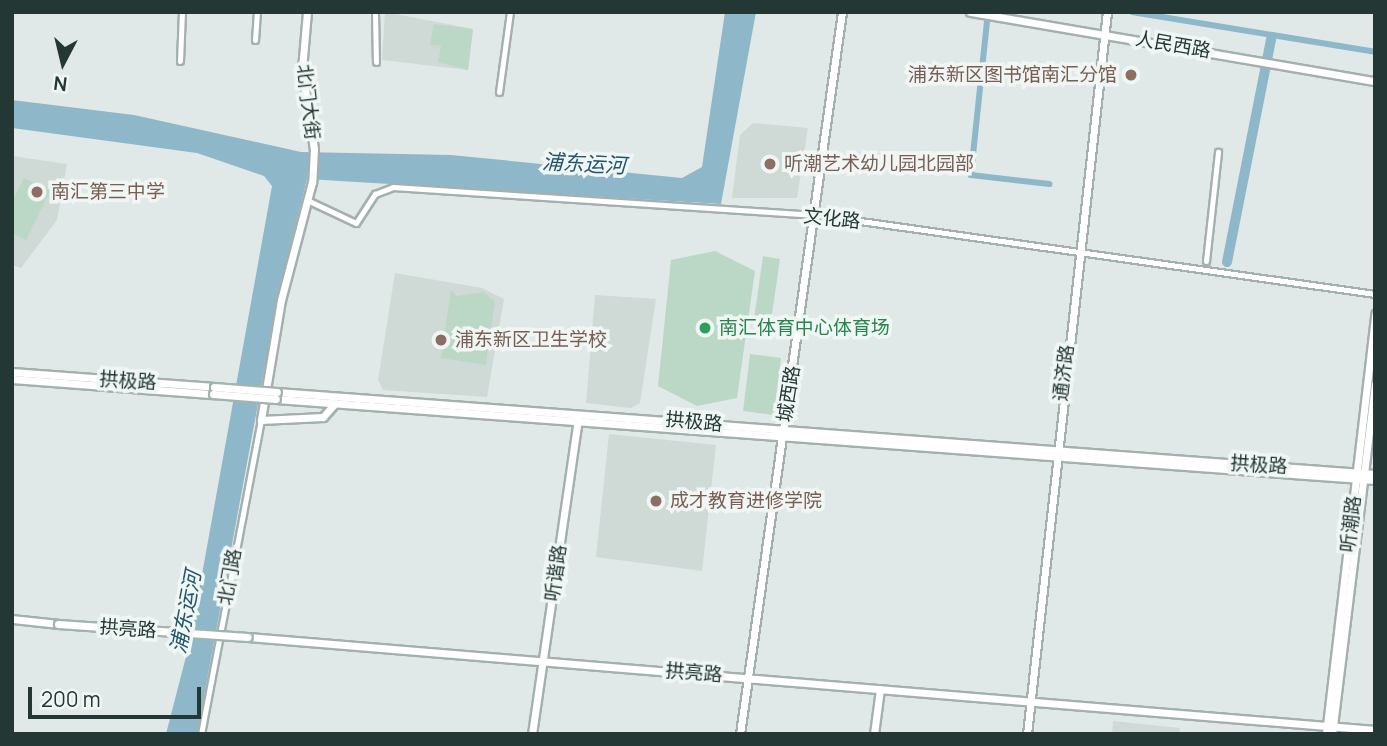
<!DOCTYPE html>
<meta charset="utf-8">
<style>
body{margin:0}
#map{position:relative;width:1387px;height:746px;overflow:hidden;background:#e0e9e7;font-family:Manrope,"Noto Sans SC",sans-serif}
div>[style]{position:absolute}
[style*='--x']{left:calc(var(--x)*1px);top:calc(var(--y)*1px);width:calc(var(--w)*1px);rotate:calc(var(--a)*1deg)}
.built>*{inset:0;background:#cfd9d6}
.green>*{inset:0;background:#bbd8c7}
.water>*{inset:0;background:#8eb8c9}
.canal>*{height:6px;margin:-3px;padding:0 3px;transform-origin:3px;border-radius:3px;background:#8eb8c9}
.river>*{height:10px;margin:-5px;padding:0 5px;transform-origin:5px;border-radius:5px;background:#8eb8c9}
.roads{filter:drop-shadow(2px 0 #a4b0ae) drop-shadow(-2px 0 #a4b0ae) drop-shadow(0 2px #a4b0ae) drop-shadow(0 -2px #a4b0ae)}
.street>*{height:5px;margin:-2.5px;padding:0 2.5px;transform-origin:2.5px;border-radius:2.5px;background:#fff}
.secondary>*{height:7px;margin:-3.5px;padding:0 3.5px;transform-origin:3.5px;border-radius:3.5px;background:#fff}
.bridges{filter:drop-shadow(2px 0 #a1b4af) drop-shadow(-2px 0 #a1b4af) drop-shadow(0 2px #a1b4af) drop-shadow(0 -2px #a1b4af)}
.secondary-bridge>*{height:7px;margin:-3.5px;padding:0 3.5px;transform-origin:3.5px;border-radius:3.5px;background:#fff}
.dots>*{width:19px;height:19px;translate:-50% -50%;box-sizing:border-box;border:4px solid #f0f6f4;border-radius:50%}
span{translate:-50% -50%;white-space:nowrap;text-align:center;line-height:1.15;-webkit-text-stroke:7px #f0f6f4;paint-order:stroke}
.street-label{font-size:19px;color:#233835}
.education-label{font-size:19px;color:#785e54}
.right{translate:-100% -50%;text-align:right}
.left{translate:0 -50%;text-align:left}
.leisure-label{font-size:19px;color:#27864d}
.water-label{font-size:21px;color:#24566c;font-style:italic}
.frame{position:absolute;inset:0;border:14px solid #233835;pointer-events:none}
.north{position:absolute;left:28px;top:28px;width:70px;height:70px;-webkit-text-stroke:5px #f0f6f4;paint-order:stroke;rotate:187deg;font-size:19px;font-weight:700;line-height:28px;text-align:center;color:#233835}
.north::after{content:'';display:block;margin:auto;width:24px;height:32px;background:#233835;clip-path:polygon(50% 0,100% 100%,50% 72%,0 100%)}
.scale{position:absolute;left:28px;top:687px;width:173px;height:32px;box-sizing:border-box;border:4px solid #233835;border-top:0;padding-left:9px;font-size:21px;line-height:24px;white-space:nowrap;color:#233835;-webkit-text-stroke:5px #f0f6f4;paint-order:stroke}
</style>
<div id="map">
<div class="built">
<div style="clip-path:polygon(385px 12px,473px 29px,468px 70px,382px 60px)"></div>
<div style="clip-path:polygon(753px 123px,808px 128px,797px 198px,732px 198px,740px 135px)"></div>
<div style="clip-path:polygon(12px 156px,67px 164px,57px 220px,21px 268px,12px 265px)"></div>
<div style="clip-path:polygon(395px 273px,482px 288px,504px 299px,487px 397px,383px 390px,378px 380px)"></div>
<div style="clip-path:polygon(595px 295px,656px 299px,640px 403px,631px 408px,586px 403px)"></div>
<div style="clip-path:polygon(609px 434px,716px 445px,702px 571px,596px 557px)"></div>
<div style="clip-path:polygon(1113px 721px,1180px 728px,1179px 734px,1112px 734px)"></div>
</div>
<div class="green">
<div style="clip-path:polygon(434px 24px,473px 29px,468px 70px,438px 62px,441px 46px,430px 45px)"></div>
<div style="clip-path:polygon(24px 178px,50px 191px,26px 240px,12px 233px,12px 202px)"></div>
<div style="clip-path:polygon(715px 251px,755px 271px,737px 398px,697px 406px,658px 386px,671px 260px)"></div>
<div style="clip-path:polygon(763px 256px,780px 259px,771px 321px,754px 319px)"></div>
<div style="clip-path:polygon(451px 290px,456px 296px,484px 292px,495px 302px,486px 365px,441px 358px)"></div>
<div style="clip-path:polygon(750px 354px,781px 358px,774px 415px,743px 411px)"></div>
</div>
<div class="water">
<div style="clip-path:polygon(725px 12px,756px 12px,721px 204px,307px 179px,279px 290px,197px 734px,166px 734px,190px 641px,272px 186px,264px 176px,197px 153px,12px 128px,12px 100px,134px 115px,301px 152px,451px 155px,682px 178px,702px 167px)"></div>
</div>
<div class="canal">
<div style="--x:988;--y:12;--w:164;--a:96"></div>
<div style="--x:971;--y:175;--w:79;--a:6.6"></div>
<div style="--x:1132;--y:12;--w:246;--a:9.3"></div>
</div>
<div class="river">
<div style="--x:1227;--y:262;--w:227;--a:-78.8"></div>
</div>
<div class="roads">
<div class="street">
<div style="--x:375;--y:12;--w:50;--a:88.9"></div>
<div style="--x:255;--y:40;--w:28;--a:-86"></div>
<div style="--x:180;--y:61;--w:49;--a:-87.7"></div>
<div style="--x:499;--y:92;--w:81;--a:-82.2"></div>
<div style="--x:307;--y:200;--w:54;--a:25.1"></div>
<div style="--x:356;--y:223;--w:35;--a:-57"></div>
<div style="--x:375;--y:194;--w:19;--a:-21"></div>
<div style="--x:393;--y:187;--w:433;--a:3.8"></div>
<div style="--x:825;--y:216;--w:556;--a:8.07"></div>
<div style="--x:1206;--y:261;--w:110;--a:-83.7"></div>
<div style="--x:201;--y:734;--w:320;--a:-79.2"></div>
</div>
<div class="secondary">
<div style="--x:307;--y:12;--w:57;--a:95"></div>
<div style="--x:302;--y:69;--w:81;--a:81.5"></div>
<div style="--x:314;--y:149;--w:33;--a:93"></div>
<div style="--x:312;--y:182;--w:122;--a:104.7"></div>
<div style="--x:281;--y:300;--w:122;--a:99.5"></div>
<div style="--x:261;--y:420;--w:62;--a:-2.8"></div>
<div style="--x:323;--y:417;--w:18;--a:-49"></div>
<div style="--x:970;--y:12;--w:411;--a:9.7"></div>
<div style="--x:12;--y:372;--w:203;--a:4.2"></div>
<div style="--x:12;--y:379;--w:202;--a:4.3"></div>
<div style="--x:277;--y:392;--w:1101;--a:4.27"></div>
<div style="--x:276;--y:399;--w:1102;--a:4.22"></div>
<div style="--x:12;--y:619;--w:46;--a:6.2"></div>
<div style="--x:248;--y:637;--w:1131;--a:4.72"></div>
<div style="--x:532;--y:734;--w:318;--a:-81.7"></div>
<div style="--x:740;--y:734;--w:729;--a:-81.96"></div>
<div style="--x:874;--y:734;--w:45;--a:-82.4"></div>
<div style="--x:1027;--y:734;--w:726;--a:-83.68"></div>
<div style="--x:1326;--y:734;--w:423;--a:-83.3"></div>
<div style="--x:1332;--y:734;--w:352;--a:-83"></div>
</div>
</div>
<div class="bridges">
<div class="secondary-bridge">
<div style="--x:214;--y:387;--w:63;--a:4.5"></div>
<div style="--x:213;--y:394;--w:63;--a:4.5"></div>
<div style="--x:58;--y:624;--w:190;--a:3.9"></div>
</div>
</div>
<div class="dots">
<div style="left:1131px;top:75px;background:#8d6e63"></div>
<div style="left:770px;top:164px;background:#8d6e63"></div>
<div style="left:37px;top:192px;background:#8d6e63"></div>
<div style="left:705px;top:328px;background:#2e9e5b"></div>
<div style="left:441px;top:340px;background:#8d6e63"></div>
<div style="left:656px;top:501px;background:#8d6e63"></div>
</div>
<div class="street-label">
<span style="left:1173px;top:45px;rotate:10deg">人民西路</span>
<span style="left:308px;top:102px;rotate:83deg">北门大街</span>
<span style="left:832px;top:219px;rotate:6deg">文化路</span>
<span style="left:1064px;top:373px;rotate:-83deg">通济路</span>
<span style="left:128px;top:381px;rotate:4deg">拱极路</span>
<span style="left:789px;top:394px;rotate:-81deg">城西路</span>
<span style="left:694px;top:422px;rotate:5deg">拱极路</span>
<span style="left:1259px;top:465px;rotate:4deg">拱极路</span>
<span style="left:1351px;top:524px;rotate:-83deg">听潮路</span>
<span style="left:556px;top:573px;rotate:-82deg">听谐路</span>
<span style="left:230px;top:577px;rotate:-80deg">北门路</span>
<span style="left:128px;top:629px;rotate:4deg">拱亮路</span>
<span style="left:694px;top:673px;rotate:5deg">拱亮路</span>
</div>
<div class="education-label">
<span class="right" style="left:1117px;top:75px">浦东新区图书馆南汇分馆</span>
<span class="left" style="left:784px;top:164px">听潮艺术幼儿园北园部</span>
<span class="left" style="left:51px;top:192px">南汇第三中学</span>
<span class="left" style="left:455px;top:340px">浦东新区卫生学校</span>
<span class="left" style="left:670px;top:501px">成才教育进修学院</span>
</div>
<div class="leisure-label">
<span class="left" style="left:719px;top:328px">南汇体育中心体育场</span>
</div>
<div class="water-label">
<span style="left:584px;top:163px;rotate:3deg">浦东运河</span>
<span style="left:185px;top:612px;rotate:-79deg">浦东运河</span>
</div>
<div class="frame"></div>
<div class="north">N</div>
<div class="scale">200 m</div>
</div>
